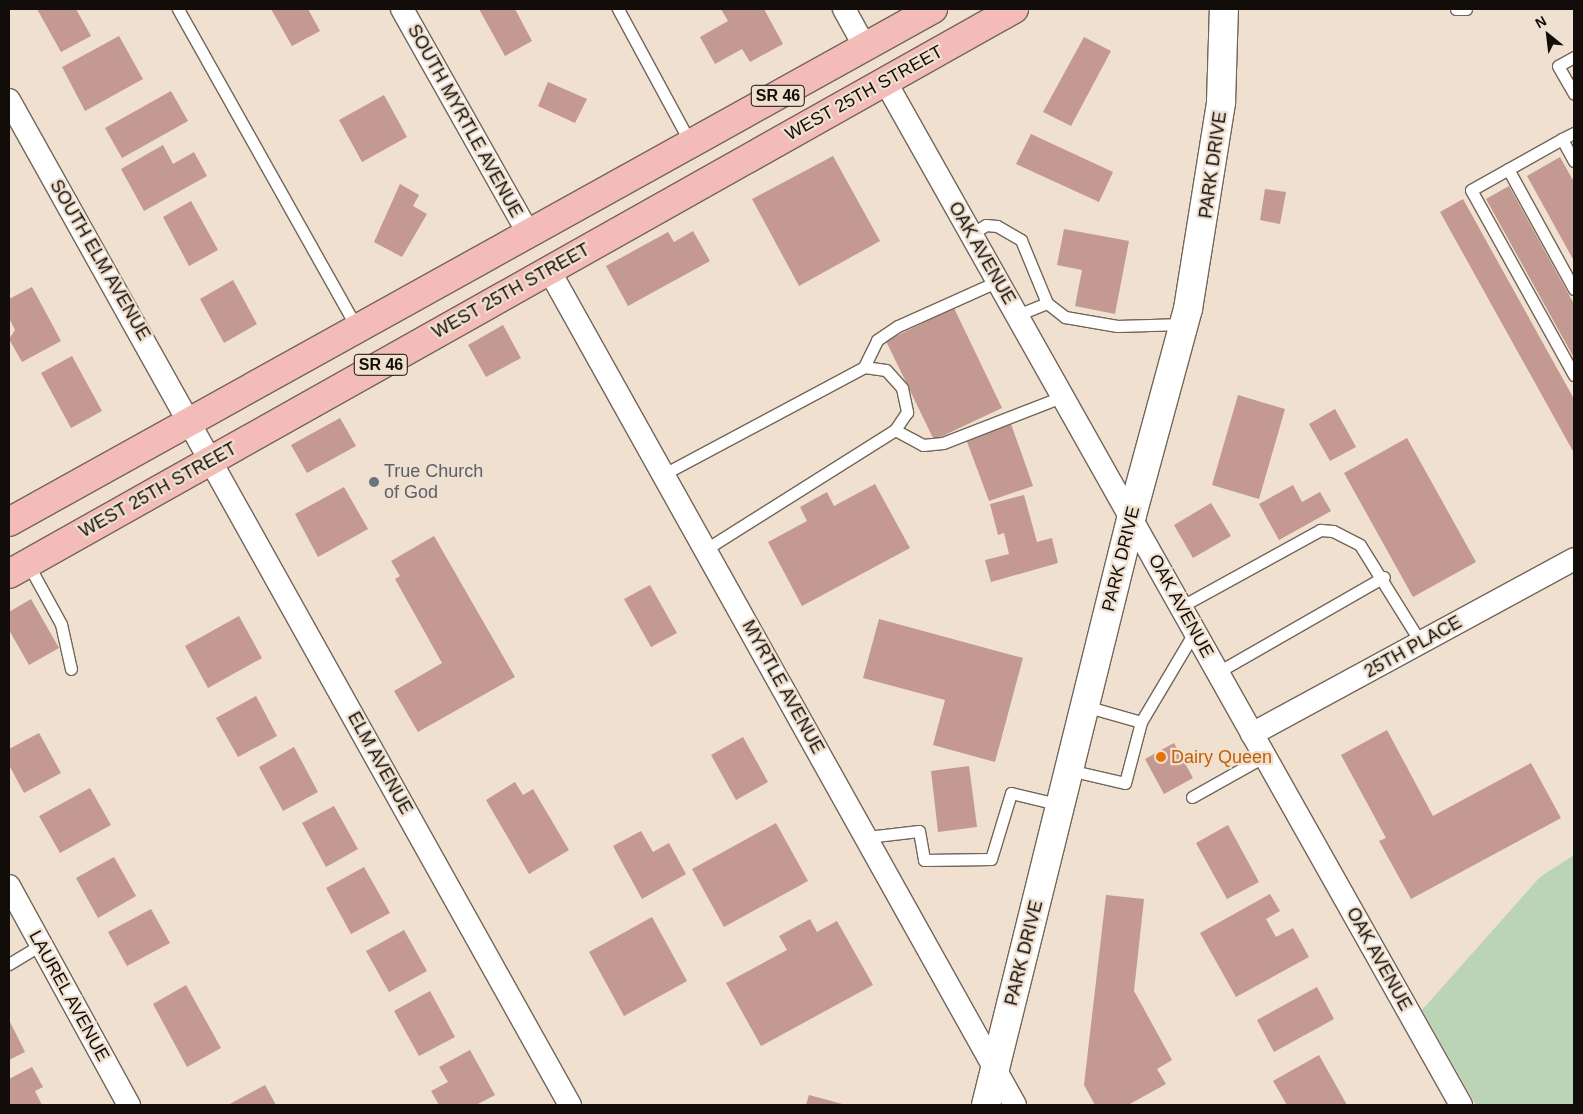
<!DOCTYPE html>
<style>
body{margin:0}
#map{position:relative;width:1583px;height:1114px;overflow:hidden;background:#efe0d0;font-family:Arial,sans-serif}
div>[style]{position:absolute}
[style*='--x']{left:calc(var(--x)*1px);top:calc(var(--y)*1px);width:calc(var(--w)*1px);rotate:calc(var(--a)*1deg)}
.green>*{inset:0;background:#bbd4b6}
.building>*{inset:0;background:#c39991}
.roads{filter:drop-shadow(1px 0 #736659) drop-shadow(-1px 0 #736659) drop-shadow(0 1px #736659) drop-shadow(0 -1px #736659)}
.service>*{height:11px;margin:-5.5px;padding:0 5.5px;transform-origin:5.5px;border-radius:5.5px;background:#fff}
.minor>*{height:22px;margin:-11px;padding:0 11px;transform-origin:11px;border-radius:11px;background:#fff}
.tertiary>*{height:28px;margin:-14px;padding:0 14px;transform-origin:14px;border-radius:14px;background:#fff}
.primary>*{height:28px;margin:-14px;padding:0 14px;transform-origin:14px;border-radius:14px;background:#f4bcb9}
.dots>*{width:14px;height:14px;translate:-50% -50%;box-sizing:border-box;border:2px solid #efe0d0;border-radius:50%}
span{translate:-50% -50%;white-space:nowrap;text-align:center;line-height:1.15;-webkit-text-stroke:4.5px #efe0d0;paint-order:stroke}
.shield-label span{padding:1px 4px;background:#efe0d0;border:1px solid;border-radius:4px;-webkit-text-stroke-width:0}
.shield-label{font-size:16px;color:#120d08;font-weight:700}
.street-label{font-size:18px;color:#120d08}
.worship-label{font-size:18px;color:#5b616d}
.left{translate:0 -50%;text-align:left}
.food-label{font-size:18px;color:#c56008}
.frame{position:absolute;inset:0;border:10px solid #120d08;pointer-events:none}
.north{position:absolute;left:1523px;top:10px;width:50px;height:50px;-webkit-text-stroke:4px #efe0d0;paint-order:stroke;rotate:331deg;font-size:14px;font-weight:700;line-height:20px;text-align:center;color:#120d08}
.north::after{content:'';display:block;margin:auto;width:18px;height:22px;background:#120d08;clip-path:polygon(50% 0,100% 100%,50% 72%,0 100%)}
</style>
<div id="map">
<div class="green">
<div style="clip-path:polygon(1574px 855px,1574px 1105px,1476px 1105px,1422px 1010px,1540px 877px)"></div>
</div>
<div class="building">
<div style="clip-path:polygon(37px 9px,76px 9px,91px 36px,61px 52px)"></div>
<div style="clip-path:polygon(271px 9px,308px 9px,320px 31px,292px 46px)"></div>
<div style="clip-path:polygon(479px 9px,515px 9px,532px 41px,505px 56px)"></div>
<div style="clip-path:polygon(721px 9px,764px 9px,783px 44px,750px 62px,742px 49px,715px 64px,700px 37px,728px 21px)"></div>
<div style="clip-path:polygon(119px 36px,143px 79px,85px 111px,62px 67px)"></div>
<div style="clip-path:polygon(1084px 37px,1111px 51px,1071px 126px,1043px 112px)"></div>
<div style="clip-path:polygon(548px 82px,587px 99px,575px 123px,538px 106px)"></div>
<div style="clip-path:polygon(171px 91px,188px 121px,122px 158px,105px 128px)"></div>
<div style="clip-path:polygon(384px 95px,407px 137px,362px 162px,339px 120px)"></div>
<div style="clip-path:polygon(1031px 134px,1113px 172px,1099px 202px,1016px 164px)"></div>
<div style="clip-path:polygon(163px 145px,173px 164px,194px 152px,207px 176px,144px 211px,121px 169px)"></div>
<div style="clip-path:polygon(833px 156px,880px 241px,799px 286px,752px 199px)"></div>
<div style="clip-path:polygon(1560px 157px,1574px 182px,1574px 261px,1527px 176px)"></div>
<div style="clip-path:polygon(400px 184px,419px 195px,413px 206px,427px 214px,402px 257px,374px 242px)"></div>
<div style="clip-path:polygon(1509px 186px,1574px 304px,1574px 358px,1486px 199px)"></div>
<div style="clip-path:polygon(1265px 189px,1286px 192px,1280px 224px,1260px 220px)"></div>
<div style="clip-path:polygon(1463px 199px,1574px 399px,1574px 453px,1440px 212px)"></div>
<div style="clip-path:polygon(191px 201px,218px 250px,189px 266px,163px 217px)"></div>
<div style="clip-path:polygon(1064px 229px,1129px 241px,1115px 314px,1075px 306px,1082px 270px,1057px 265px)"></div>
<div style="clip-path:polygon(693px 231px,710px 261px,628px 306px,606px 266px,668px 232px,674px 242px)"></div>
<div style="clip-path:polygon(233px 280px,257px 324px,224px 343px,200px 299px)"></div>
<div style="clip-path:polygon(32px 287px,61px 341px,22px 362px,9px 339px,15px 330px,9px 318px,9px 299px)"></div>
<div style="clip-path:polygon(954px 308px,1002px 408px,934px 440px,886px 341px)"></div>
<div style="clip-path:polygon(503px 325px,521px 358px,486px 377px,468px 345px)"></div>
<div style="clip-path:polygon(72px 356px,102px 411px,71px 428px,41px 373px)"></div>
<div style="clip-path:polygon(1238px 395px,1285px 409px,1259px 499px,1212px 485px)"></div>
<div style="clip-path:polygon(1335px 409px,1356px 447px,1330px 461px,1309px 424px)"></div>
<div style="clip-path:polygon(340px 418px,356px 446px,307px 473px,291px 445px)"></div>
<div style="clip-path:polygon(1011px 424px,1033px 486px,989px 501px,966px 439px)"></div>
<div style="clip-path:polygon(1407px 438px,1476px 562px,1413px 597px,1344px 473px)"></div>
<div style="clip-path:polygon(875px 484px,910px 548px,802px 606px,768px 542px,807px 521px,800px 507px,827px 492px,834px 506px)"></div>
<div style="clip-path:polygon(1293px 485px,1302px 502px,1320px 492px,1331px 511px,1279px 540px,1259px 504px)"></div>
<div style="clip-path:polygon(344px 487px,368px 529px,318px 557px,295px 514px)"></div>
<div style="clip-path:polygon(1024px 495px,1037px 542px,1052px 538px,1058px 563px,991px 582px,985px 560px,1009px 554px,1004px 533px,998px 535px,990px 504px)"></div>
<div style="clip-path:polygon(1211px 503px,1231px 536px,1193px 558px,1174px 525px)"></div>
<div style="clip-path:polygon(434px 536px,515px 677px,418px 732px,394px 691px,442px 663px,395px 579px,400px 576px,391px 561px)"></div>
<div style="clip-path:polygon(650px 585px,677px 633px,651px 647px,624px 599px)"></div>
<div style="clip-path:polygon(31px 599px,59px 648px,29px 665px,9px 630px,9px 612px)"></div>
<div style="clip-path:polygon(239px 616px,262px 658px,208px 688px,185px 646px)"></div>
<div style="clip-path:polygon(879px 619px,1023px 658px,995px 762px,933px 745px,945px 700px,863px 678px)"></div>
<div style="clip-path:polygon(256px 696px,277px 736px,238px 757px,216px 718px)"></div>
<div style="clip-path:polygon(1387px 730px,1433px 816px,1531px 763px,1561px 818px,1411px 899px,1379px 841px,1386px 838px,1341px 755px)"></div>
<div style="clip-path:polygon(39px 733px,61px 773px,24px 793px,9px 765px,9px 749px)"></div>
<div style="clip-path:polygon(743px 737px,768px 782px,736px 800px,711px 755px)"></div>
<div style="clip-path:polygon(1174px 743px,1193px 778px,1164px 794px,1145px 759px)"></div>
<div style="clip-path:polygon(294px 747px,318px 792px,283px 811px,259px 767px)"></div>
<div style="clip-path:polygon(969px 766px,977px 827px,938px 832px,931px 771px)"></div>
<div style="clip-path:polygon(515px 782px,523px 795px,533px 789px,569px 850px,529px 874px,486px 800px)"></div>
<div style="clip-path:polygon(90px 788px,111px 825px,60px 853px,39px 816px)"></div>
<div style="clip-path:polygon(334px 806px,358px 849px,326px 867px,302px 823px)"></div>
<div style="clip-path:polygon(776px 823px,808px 881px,724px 927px,692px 869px)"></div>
<div style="clip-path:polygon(1228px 825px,1259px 882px,1227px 899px,1196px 843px)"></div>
<div style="clip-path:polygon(641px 831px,653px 852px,669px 843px,686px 874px,642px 899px,613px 846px)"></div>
<div style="clip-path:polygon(114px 857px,136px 896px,98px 918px,76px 878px)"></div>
<div style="clip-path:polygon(364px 867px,390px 913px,351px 934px,326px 888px)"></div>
<div style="clip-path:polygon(1270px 894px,1280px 911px,1266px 919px,1276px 937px,1293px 928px,1309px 957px,1236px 997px,1200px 933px)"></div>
<div style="clip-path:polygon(1106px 895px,1144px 899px,1134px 991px,1172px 1060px,1157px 1069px,1166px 1084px,1128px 1105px,1095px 1105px,1084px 1085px)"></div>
<div style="clip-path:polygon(151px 909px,170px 943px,127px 966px,108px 932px)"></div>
<div style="clip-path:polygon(652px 917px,687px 981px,624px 1016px,589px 952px)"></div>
<div style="clip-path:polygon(810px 919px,817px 932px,837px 921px,873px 985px,761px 1046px,726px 983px,787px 950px,779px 936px)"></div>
<div style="clip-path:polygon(404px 930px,427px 971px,389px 992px,366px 951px)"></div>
<div style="clip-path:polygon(186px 985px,221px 1048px,187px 1067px,153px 1004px)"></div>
<div style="clip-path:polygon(1317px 987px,1334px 1019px,1274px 1052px,1257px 1020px)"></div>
<div style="clip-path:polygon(430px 991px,455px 1037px,419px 1056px,394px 1011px)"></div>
<div style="clip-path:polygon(9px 1020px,25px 1052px,9px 1060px)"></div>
<div style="clip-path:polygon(470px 1050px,495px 1095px,476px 1105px,439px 1105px,431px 1091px,448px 1082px,439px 1067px)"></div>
<div style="clip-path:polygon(1319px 1055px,1347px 1105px,1287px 1105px,1273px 1081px)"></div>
<div style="clip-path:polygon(32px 1067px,43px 1087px,35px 1091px,42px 1105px,9px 1105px,9px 1079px)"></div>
<div style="clip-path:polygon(265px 1085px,276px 1105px,228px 1105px)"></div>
<div style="clip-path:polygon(809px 1095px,846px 1105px,806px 1105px)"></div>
</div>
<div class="roads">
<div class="service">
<div style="--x:178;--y:9;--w:366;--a:60.7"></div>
<div style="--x:618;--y:9;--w:153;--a:61.6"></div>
<div style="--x:1456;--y:9;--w:10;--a:0"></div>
<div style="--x:1574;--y:57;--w:18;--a:151"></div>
<div style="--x:1558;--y:66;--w:32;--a:60"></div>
<div style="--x:1562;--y:139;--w:13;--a:-27"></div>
<div style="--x:1574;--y:161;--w:25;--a:-119"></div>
<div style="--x:1562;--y:139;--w:104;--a:150.7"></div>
<div style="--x:1471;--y:190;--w:212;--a:60.9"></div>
<div style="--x:1508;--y:169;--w:137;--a:61.2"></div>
<div style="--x:971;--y:234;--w:17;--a:-31"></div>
<div style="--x:986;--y:225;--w:11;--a:5"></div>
<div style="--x:997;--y:226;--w:28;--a:30"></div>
<div style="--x:1021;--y:240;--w:68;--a:67.6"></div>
<div style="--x:1047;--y:303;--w:31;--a:158"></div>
<div style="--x:1047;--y:303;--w:23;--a:38"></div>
<div style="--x:1065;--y:317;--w:53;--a:9.8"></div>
<div style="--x:1117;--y:326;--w:67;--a:-1.7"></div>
<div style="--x:864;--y:367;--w:30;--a:-64"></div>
<div style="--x:877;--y:340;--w:25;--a:-34"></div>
<div style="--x:898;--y:326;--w:110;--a:-24.2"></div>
<div style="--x:895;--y:430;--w:32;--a:28"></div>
<div style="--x:923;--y:445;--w:20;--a:-6"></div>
<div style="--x:943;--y:443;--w:130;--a:-21.2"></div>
<div style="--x:664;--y:474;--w:227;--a:-28.1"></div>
<div style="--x:864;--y:367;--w:22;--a:8"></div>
<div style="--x:886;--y:370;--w:24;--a:48"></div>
<div style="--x:902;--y:388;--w:25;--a:78"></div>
<div style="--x:907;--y:412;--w:22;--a:124"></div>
<div style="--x:895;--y:430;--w:223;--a:147.8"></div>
<div style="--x:28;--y:564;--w:68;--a:61.2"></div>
<div style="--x:61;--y:624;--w:46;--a:77.5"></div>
<div style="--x:1182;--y:606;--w:158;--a:-28.8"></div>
<div style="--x:1320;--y:530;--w:13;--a:4"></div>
<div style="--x:1333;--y:531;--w:30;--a:27"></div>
<div style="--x:1360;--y:545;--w:115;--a:58.1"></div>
<div style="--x:1218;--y:672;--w:191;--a:-29.8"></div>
<div style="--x:1141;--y:722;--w:106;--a:-59.3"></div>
<div style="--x:1069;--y:770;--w:57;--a:13.1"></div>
<div style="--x:1125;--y:783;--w:63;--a:-75.3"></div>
<div style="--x:1141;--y:722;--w:58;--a:-164.1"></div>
<div style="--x:1192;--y:797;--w:84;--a:-29.3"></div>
<div style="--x:867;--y:837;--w:52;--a:-6.6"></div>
<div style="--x:919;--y:831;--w:29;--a:80"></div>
<div style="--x:924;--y:860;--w:67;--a:-0.9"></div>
<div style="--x:991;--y:859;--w:69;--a:-73.1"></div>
<div style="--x:1011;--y:793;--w:51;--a:13.5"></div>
<div style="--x:9;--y:964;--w:37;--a:-31"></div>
</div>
<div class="minor">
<div style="--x:402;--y:9;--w:258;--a:60.6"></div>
<div style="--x:844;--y:9;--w:43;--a:61.1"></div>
<div style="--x:885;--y:81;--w:1175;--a:60.64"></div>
<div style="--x:9;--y:100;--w:1151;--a:60.83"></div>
<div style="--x:549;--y:270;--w:956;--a:60.83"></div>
<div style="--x:1252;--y:734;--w:366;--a:-28.5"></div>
<div style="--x:9;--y:886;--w:250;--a:61.3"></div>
</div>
<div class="tertiary">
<div style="--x:986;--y:1105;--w:608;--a:-76.1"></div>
<div style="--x:1132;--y:515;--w:213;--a:-74.8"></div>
<div style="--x:1188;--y:309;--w:210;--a:-80.9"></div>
<div style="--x:1221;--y:102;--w:93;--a:-88.2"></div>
</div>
<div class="primary">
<div style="--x:9;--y:522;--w:1057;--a:-29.04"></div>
<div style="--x:9;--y:574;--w:1153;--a:-29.34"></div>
</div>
</div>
<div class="dots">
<div style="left:374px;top:482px;background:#6b7280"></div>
<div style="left:1161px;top:757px;background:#e8710a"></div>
</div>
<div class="shield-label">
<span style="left:778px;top:96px">SR 46</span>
<span style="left:381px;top:365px">SR 46</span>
</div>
<div class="street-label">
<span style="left:864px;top:93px;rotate:-29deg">WEST 25TH STREET</span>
<span style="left:465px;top:121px;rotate:61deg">SOUTH MYRTLE AVENUE</span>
<span style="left:1213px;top:165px;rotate:-82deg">PARK DRIVE</span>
<span style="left:982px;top:253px;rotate:60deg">OAK AVENUE</span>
<span style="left:100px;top:260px;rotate:60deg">SOUTH ELM AVENUE</span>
<span style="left:511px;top:291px;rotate:-29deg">WEST 25TH STREET</span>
<span style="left:158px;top:490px;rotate:-29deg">WEST 25TH STREET</span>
<span style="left:1121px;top:559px;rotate:-76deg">PARK DRIVE</span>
<span style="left:1181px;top:606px;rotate:61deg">OAK AVENUE</span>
<span style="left:1413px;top:647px;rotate:-29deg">25TH PLACE</span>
<span style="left:783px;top:687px;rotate:61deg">MYRTLE AVENUE</span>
<span style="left:380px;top:763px;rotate:61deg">ELM AVENUE</span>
<span style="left:1024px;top:953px;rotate:-76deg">PARK DRIVE</span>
<span style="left:1379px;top:959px;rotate:61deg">OAK AVENUE</span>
<span style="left:69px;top:996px;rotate:61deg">LAUREL AVENUE</span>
</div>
<div class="worship-label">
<span class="left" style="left:384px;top:482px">True Church<br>of God</span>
</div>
<div class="food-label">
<span class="left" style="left:1171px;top:757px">Dairy Queen</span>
</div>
<div class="frame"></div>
<div class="north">N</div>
</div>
